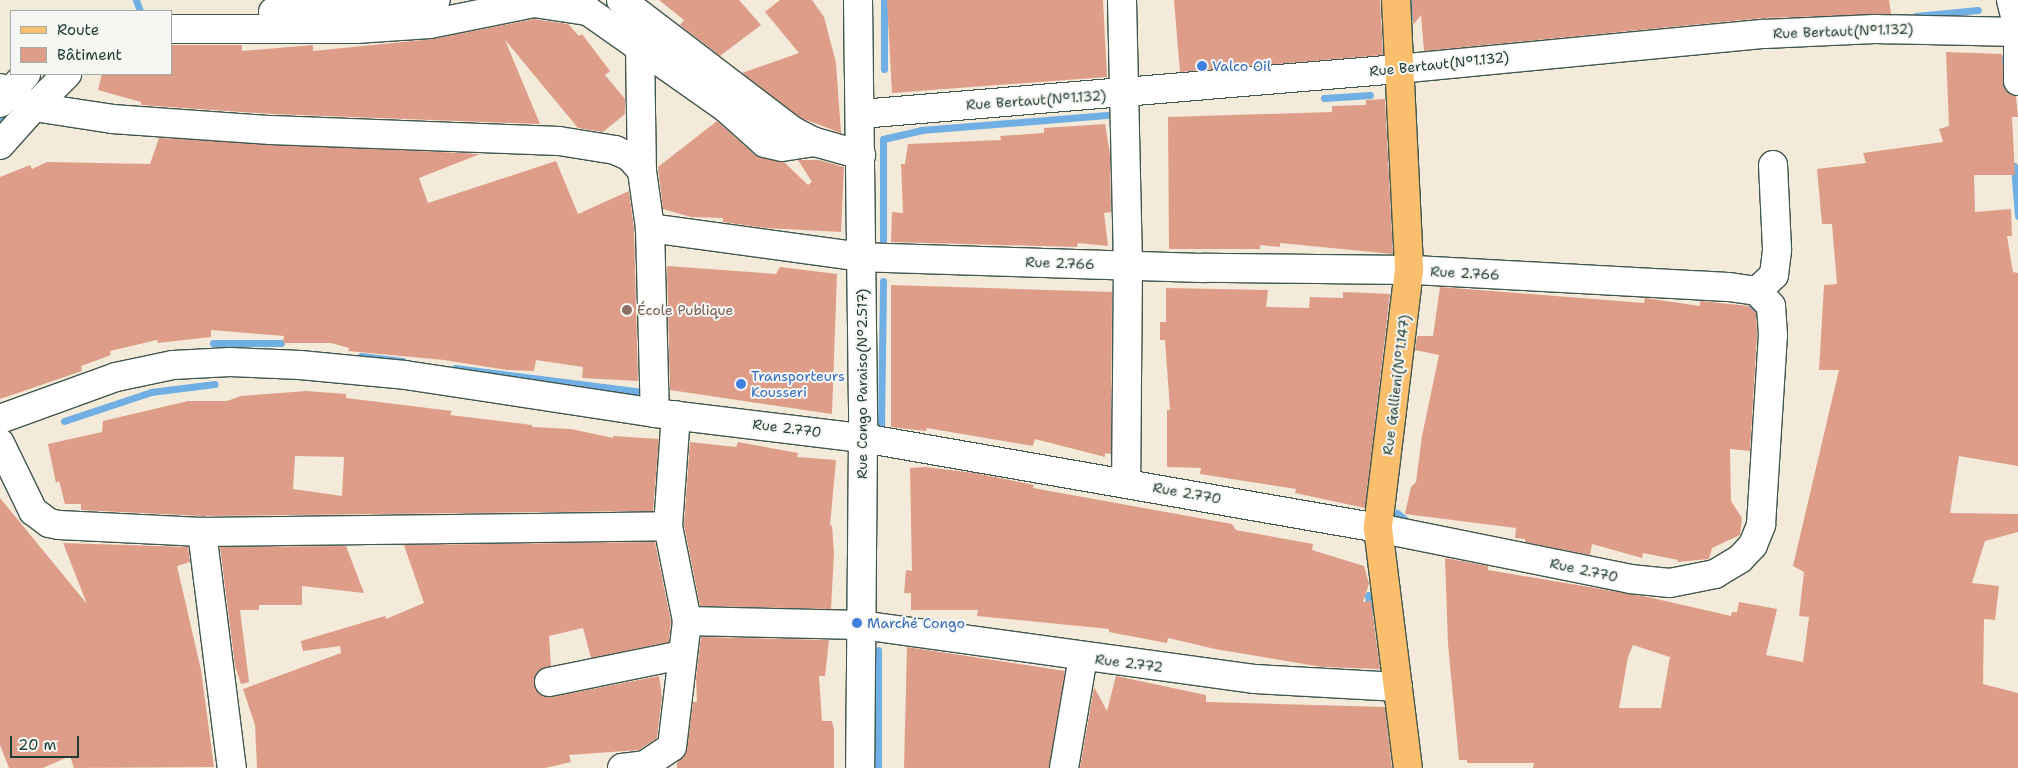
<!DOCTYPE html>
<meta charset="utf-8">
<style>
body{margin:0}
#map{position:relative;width:2018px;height:768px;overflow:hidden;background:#f4ead9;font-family:"Shantell Sans",sans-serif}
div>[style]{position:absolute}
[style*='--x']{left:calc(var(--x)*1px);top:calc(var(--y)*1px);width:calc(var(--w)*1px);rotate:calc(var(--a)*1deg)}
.stream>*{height:7px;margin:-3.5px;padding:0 3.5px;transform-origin:3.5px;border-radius:3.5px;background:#70afe3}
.building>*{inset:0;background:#de9d88}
.roads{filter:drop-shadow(1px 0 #3f574d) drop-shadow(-1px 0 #3f574d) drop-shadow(0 1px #3f574d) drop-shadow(0 -1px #3f574d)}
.minor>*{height:28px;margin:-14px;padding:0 14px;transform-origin:14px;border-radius:14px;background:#fff}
.major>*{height:28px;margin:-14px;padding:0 14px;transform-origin:14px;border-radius:14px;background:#f9bf6d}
.dots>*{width:14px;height:14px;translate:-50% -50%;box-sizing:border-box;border:2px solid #f6f6f2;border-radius:50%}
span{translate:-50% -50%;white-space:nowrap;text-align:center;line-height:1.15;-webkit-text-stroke:4px #f6f6f2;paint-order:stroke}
.street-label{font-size:14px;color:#1f3d34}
.shop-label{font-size:14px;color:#366cbe}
.left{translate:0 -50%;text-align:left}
.education-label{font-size:14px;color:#785e54}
.legend{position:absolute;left:10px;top:10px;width:162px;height:65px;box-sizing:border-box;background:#f6f6f2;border:1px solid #a0aca6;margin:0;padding:6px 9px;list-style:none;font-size:15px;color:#1f3d34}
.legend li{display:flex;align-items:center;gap:10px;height:25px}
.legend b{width:25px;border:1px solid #a0aca6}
.scale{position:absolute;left:10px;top:736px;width:69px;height:22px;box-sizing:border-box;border:2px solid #1f3d34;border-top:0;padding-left:6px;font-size:15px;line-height:18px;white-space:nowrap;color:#1f3d34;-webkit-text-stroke:4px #f6f6f2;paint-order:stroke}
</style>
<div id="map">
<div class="stream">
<div style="--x:136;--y:0;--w:12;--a:70"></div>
<div style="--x:1410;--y:0;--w:17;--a:87"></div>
<div style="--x:1916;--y:16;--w:62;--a:-5.5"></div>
<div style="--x:2004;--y:59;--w:39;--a:86"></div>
<div style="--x:884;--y:69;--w:69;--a:-90"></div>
<div style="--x:1324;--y:98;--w:46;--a:-3.7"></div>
<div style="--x:0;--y:122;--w:25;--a:-43"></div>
<div style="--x:2014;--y:166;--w:50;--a:85.4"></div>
<div style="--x:883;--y:241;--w:102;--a:-90"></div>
<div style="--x:883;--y:139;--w:39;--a:-13"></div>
<div style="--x:921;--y:130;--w:186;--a:-4.6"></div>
<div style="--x:1751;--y:303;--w:14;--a:60"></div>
<div style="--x:213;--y:343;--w:68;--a:0"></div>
<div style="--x:361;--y:356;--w:42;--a:6.8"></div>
<div style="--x:455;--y:368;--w:197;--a:7.3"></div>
<div style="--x:64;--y:421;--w:92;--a:-18.4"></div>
<div style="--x:151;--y:392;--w:64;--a:-7.1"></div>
<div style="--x:881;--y:427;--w:146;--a:-89.2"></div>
<div style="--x:1397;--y:513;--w:17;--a:40"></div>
<div style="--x:1368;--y:595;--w:15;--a:82"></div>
<div style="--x:878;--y:768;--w:118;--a:-90"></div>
</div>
<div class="building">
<div style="clip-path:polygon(659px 0,739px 0,761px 25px,720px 56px,680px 25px,684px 20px)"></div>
<div style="clip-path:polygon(780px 0,812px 0,824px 17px,836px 63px,841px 133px,801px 118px,742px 73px,799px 53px,765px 12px)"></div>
<div style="clip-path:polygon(887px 0,1103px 0,1107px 77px,892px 93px)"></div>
<div style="clip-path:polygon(1174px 0,1380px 0,1383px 55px,1180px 72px)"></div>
<div style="clip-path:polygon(1412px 0,1889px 0,1891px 14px,1763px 18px,1424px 51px,1421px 15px,1413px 25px)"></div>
<div style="clip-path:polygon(534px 19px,568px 24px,579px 36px,582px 34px,610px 71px,605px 75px,625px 99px,625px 114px,603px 132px,578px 128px,505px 40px,540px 124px,272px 114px,141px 105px,141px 102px,98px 90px,102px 74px,171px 74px,171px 45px,242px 45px,242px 51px,313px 45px,313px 51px,433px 39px)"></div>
<div style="clip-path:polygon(evenodd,1946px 52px,2002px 54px,2004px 88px,2016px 96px,2018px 117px,2012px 117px,2015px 175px,1974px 175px,1975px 212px,2011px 209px,2012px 236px,2007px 236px,2013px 272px,2018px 273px,2018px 466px,1959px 456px,1950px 513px,2018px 514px,2018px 532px,1985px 541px,1972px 583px,1999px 586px,1995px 620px,1984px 619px,1983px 684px,2018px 693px,2018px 768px,1533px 768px,1534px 763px,1467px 763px,1467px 760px,1459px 760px,1448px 644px,1445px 558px,1488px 566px,1488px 570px,1648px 597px,1731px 616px,1732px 612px,1737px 612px,1739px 602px,1777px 609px,1766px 655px,1803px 662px,1809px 617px,1799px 616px,1804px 572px,1793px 566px,1839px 370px,1819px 370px,1824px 285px,1837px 284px,1832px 224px,1822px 224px,1817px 169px,1866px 163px,1863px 153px,1943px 142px,1939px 129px,1949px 126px,1946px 52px,1633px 645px,1670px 657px,1661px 708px,1619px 708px,1628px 657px,1633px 645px)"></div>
<div style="clip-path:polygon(1385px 99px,1393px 254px,1280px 243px,1280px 247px,1260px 245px,1260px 249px,1169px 249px,1168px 117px,1332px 112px,1332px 106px,1366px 105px,1366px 100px)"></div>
<div style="clip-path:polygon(717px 121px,755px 155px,784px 162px,808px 185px,812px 182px,798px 160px,819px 160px,844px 167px,841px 232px,766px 228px,723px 222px,723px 218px,691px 217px,663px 209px,658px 167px)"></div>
<div style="clip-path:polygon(1105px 124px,1110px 154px,1111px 212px,1104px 213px,1108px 246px,1078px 243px,1077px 247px,891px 242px,892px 212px,903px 213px,901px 164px,905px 164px,908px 144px,1001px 140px,1000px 136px,1044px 133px,1044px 128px)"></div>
<div style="clip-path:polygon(159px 138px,480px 154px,419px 178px,428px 203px,556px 161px,578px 214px,629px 191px,634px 229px,638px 381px,582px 378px,583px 367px,536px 360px,534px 371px,507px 370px,444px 360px,348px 351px,349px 348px,331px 343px,283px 343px,284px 336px,211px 330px,211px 337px,158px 343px,157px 340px,110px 351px,111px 355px,81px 366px,82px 371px,0 399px,0 177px,30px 165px,32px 169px,47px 162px,150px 164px)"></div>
<div style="clip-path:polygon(667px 266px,776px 274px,780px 267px,837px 274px,832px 414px,670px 390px)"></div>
<div style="clip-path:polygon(891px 285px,1112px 292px,1111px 454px,1105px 453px,1105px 457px,1035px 439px,1033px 446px,927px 428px,926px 431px,891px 427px)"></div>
<div style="clip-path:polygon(1440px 287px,1644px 303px,1645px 298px,1700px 306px,1700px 301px,1749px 306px,1756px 313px,1757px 335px,1750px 451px,1730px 449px,1731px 501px,1742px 518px,1740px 535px,1712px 548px,1709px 559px,1677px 562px,1678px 560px,1643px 553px,1642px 558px,1592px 544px,1590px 555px,1525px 542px,1525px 539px,1515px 538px,1516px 528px,1405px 514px,1411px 487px,1416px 482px,1422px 436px,1439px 355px,1415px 350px,1417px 336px,1433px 336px)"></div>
<div style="clip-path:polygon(1166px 288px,1268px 290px,1266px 307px,1309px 308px,1310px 297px,1343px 298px,1343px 292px,1390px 294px,1365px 508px,1295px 493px,1296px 489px,1200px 474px,1201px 468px,1167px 467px,1167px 410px,1170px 410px,1165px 340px,1160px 340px,1160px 322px,1166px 322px)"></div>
<div style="clip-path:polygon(evenodd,306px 391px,346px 394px,346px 398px,452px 411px,450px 415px,532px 425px,532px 427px,571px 429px,613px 438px,613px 436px,659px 439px,653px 511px,202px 516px,81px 510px,81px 504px,65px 504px,59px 481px,56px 483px,48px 444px,102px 432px,103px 421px,188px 401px,227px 401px,241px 396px,306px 391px,295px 456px,344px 457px,342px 496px,293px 489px,295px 456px)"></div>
<div style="clip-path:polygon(690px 442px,736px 447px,738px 442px,798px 453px,797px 457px,836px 460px,830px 526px,832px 525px,834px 553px,831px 609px,700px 606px,684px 525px)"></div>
<div style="clip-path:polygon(925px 467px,975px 473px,1034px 485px,1033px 488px,1232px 524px,1236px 530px,1313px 544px,1312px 550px,1364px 566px,1369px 584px,1363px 602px,1371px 601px,1380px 669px,1322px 667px,1215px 649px,1168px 638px,1167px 643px,1109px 632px,1109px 629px,977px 616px,978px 610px,911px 610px,911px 593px,904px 593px,906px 570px,912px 571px,910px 468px)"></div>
<div style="clip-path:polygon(0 498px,87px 604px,63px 543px,188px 547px,190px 562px,177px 566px,201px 670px,214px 767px,74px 768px,70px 756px,43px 768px,9px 768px,0 745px)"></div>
<div style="clip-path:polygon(655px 542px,671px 622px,669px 642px,591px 658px,583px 628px,549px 636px,551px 666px,539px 670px,534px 678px,538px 693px,552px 697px,659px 676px,662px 696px,657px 738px,639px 750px,569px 755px,571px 762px,545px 768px,257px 768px,255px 725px,243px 689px,341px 653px,340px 646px,303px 651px,301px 641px,385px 616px,386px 619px,424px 603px,404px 545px)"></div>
<div style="clip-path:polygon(346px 546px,364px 593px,302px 586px,302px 605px,259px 605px,259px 610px,240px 610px,249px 682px,241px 684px,235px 666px,220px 547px)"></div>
<div style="clip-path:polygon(701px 637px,829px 640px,825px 676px,819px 676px,822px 721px,832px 721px,834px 730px,834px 768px,677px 768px,677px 763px,687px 749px,693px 702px,697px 702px,696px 678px)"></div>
<div style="clip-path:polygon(907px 647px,1065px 671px,1049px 768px,904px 768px)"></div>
<div style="clip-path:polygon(1116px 676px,1206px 695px,1206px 702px,1385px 707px,1392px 768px,1080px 768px,1094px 687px,1107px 711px)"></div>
</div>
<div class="roads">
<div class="minor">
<div style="--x:621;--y:0;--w:216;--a:37.3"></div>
<div style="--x:793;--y:131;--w:25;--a:27"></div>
<div style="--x:815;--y:142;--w:48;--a:15.8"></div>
<div style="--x:858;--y:0;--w:438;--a:89.3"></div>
<div style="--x:863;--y:438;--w:330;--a:90.5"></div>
<div style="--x:1122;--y:0;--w:265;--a:88.7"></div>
<div style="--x:1128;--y:265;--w:217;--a:90.5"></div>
<div style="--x:2011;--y:0;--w:30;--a:76"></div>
<div style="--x:273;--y:12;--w:163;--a:-4.2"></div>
<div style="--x:171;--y:29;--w:185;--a:0"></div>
<div style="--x:356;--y:29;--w:74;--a:-3.9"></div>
<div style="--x:430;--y:24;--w:106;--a:-11.4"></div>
<div style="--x:534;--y:3;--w:55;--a:8.4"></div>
<div style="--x:588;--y:11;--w:169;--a:35.1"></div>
<div style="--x:726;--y:108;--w:52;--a:41.9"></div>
<div style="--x:765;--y:143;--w:17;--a:13"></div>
<div style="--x:782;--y:147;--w:33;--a:-9"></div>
<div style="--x:640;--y:47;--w:124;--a:89.1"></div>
<div style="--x:2018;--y:48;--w:33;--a:90"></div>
<div style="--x:0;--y:88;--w:39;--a:29"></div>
<div style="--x:34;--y:107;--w:47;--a:-45"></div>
<div style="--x:0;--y:103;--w:39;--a:-48"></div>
<div style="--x:861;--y:114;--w:539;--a:-4.79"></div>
<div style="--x:1398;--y:69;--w:368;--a:-5.5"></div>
<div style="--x:1764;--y:34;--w:111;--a:-2.6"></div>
<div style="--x:1875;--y:29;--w:143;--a:1.2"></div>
<div style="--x:0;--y:145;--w:51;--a:-48.2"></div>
<div style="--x:34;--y:107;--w:79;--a:8.7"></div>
<div style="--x:112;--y:119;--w:159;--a:4"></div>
<div style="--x:271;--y:130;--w:288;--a:2.2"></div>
<div style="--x:559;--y:141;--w:57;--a:9.1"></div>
<div style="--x:615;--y:150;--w:17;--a:25"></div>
<div style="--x:630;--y:157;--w:18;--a:49"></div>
<div style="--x:642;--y:171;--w:58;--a:82"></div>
<div style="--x:650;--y:228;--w:185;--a:88.5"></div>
<div style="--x:1757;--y:291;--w:23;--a:-43"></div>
<div style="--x:1774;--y:275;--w:26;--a:-83"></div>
<div style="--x:1777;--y:249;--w:84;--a:-92.7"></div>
<div style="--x:0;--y:419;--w:123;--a:-19.9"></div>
<div style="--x:116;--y:377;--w:58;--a:-11.9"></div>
<div style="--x:173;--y:365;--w:57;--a:-3"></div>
<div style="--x:230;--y:362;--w:70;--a:2.5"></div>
<div style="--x:300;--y:365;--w:105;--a:5.4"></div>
<div style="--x:405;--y:375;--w:253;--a:8.6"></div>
<div style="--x:655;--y:413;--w:209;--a:6.9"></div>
<div style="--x:863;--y:438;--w:523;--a:9.91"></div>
<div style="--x:1378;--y:528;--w:257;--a:11.4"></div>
<div style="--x:1630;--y:579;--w:40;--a:5.7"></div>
<div style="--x:1670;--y:583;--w:46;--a:-11.3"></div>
<div style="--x:1715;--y:574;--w:29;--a:-31"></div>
<div style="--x:1740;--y:559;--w:19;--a:-47"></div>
<div style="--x:1753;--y:545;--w:22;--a:-68"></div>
<div style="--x:1761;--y:525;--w:190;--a:-86.4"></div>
<div style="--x:1773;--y:335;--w:29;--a:-94"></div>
<div style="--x:1771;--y:306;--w:21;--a:-133"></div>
<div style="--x:1757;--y:291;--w:29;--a:-172"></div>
<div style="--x:1728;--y:287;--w:319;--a:-176.9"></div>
<div style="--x:1409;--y:270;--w:206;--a:-179.4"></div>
<div style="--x:1203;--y:268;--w:341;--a:-178.2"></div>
<div style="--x:862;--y:257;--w:214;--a:-172.2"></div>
<div style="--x:0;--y:443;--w:76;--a:64.1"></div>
<div style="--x:33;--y:511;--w:20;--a:37"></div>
<div style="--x:49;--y:523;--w:10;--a:11"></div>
<div style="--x:59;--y:525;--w:143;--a:2.8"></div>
<div style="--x:202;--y:532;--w:466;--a:-0.7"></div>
<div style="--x:202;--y:532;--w:238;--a:82.8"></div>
<div style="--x:687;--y:621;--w:174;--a:1.3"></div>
<div style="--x:861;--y:625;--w:398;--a:7.8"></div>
<div style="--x:1255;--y:679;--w:143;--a:3.2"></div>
<div style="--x:549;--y:682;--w:136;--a:-11.5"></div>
<div style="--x:622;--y:768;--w:23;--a:-7"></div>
<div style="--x:645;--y:765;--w:32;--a:-34"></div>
<div style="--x:672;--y:747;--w:127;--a:-83.2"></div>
<div style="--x:687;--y:621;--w:97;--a:-101.3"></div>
<div style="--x:668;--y:526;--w:111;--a:-85.9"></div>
<div style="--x:1064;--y:768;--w:113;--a:-80.3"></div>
</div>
<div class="major">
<div style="--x:1396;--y:0;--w:270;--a:87.2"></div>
<div style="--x:1409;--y:270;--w:260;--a:96.9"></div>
<div style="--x:1378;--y:528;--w:242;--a:82.9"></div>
</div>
</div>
<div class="dots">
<div style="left:1202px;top:66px;background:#3f7fe0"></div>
<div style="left:627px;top:310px;background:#8d6e63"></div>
<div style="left:741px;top:384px;background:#3f7fe0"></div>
<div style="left:857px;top:623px;background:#3f7fe0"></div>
</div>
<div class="street-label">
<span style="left:1843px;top:31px;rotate:-2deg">Rue Bertaut(N°1.132)</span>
<span style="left:1439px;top:64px;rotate:-6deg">Rue Bertaut(N°1.132)</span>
<span style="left:1036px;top:100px;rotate:-4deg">Rue Bertaut(N°1.132)</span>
<span style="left:1060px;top:263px;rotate:2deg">Rue 2.766</span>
<span style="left:1465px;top:273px;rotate:3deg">Rue 2.766</span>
<span style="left:862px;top:384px;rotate:-90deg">Rue Congo Paraiso(N°2.517)</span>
<span style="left:1396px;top:385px;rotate:-83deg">Rue Gallieni(N°1.147)</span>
<span style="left:787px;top:428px;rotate:7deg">Rue 2.770</span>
<span style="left:1187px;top:493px;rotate:10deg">Rue 2.770</span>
<span style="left:1584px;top:570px;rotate:12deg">Rue 2.770</span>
<span style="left:1129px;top:663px;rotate:7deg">Rue 2.772</span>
</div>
<div class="shop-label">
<span class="left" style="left:1212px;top:66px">Valco Oil</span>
<span class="left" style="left:751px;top:384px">Transporteurs<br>Kousseri</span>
<span class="left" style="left:867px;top:623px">Marché Congo</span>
</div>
<div class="education-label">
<span class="left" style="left:637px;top:310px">École Publique</span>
</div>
<ul class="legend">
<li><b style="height:6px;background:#f9bf6d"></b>Route</li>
<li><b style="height:14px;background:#de9d88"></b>Bâtiment</li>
</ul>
<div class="scale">20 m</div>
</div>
